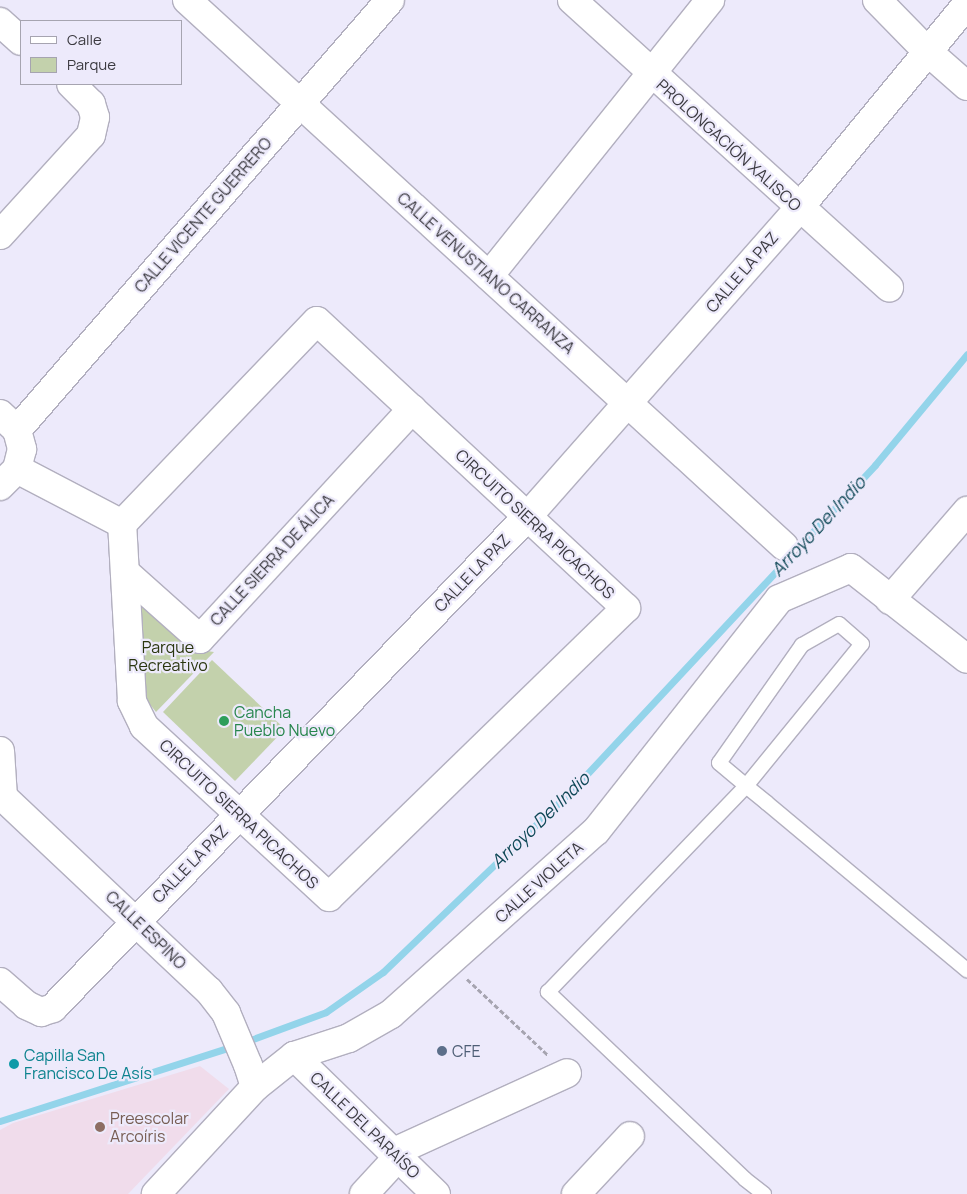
<!DOCTYPE html>
<meta charset="utf-8">
<style>
body{margin:0}
#map{position:relative;width:967px;height:1194px;overflow:hidden;background:#edeafb;font-family:Manrope,sans-serif}
div>[style]{position:absolute}
[style*='--x']{left:calc(var(--x)*1px);top:calc(var(--y)*1px);width:calc(var(--w)*1px);rotate:calc(var(--a)*1deg)}
.education>*{inset:0;background:#f0dceb}
.green>*{inset:0;background:#c3d1ac}
.stream>*{height:7px;margin:-3.5px;padding:0 3.5px;transform-origin:3.5px;border-radius:3.5px;background:#93d4ea}
.path>*{height:3px;margin-top:-1.5px;transform-origin:0;background:repeating-linear-gradient(90deg,#a6a4b0 0 5px,transparent 0 7.5px)}
.roads{filter:drop-shadow(1px 0 #b2afbf) drop-shadow(-1px 0 #b2afbf) drop-shadow(0 1px #b2afbf) drop-shadow(0 -1px #b2afbf)}
.service>*{height:14px;margin:-7px;padding:0 7px;transform-origin:7px;border-radius:7px;background:#fff}
.minor>*{height:28px;margin:-14px;padding:0 14px;transform-origin:14px;border-radius:14px;background:#fff}
.tertiary>*{height:28px;margin:-14px;padding:0 14px;transform-origin:14px;border-radius:14px;background:#fff}
.dots>*{width:14px;height:14px;translate:-50% -50%;box-sizing:border-box;border:2px solid #edeafb;border-radius:50%}
span{translate:-50% -50%;white-space:nowrap;text-align:center;line-height:1.15;-webkit-text-stroke:4.5px #edeafb;paint-order:stroke}
.street-label{font-size:16px;color:#3b3a40}
.park-label{font-size:16px;color:#2a360f}
.leisure-label{font-size:16px;color:#27864d}
.left{translate:0 -50%;text-align:left}
.service-label{font-size:16px;color:#4e5e75}
.culture-label{font-size:16px;color:#0d838f}
.education-label{font-size:16px;color:#785e54}
.water-label{font-size:18px;color:#0f4857;font-style:italic}
.legend{position:absolute;left:20px;top:20px;width:162px;height:65px;box-sizing:border-box;background:#edeafb;border:1px solid #a6a4b0;margin:0;padding:6px 9px;list-style:none;font-size:15px;color:#3b3a40}
.legend li{display:flex;align-items:center;gap:10px;height:25px}
.legend b{width:25px;border:1px solid #a6a4b0}
</style>
<div id="map">
<div class="education">
<div style="clip-path:polygon(200px 1066px,229px 1089px,128px 1194px,0 1194px,0 1130px,13px 1123px)"></div>
</div>
<div class="green">
<div style="clip-path:polygon(141px 594px,207px 651px,214px 652px,156px 712px,148px 702px,138px 667px)"></div>
<div style="clip-path:polygon(212px 660px,285px 729px,235px 781px,163px 712px)"></div>
</div>
<div class="stream">
<div style="--x:245;--y:1042;--w:86;--a:-20.3"></div>
<div style="--x:326;--y:1012;--w:70;--a:-35.1"></div>
<div style="--x:383;--y:972;--w:262;--a:-43.9"></div>
<div style="--x:572;--y:790;--w:444;--a:-47"></div>
<div style="--x:875;--y:465;--w:144;--a:-50.3"></div>
<div style="--x:0;--y:1121;--w:245;--a:-17.8"></div>
</div>
<div class="path">
<div style="--x:467;--y:979;--w:111;--a:43.2"></div>
</div>
<div class="roads">
<div class="service">
<div style="--x:764;--y:1194;--w:24;--a:-142"></div>
<div style="--x:745;--y:1179;--w:272;--a:-136.5"></div>
<div style="--x:548;--y:992;--w:286;--a:-46.1"></div>
<div style="--x:746;--y:786;--w:183;--a:-50.8"></div>
<div style="--x:862;--y:644;--w:30;--a:-139"></div>
<div style="--x:839;--y:624;--w:43;--a:150.4"></div>
<div style="--x:802;--y:645;--w:144;--a:125.1"></div>
<div style="--x:719;--y:763;--w:35;--a:40"></div>
<div style="--x:746;--y:786;--w:27;--a:39"></div>
<div style="--x:767;--y:803;--w:261;--a:39.9"></div>
</div>
<div class="minor">
<div style="--x:187;--y:0;--w:809;--a:42.45"></div>
<div style="--x:572;--y:0;--w:428;--a:42.2"></div>
<div style="--x:877;--y:0;--w:71;--a:45.6"></div>
<div style="--x:927;--y:51;--w:53;--a:41.2"></div>
<div style="--x:0;--y:22;--w:28;--a:42"></div>
<div style="--x:0;--y:235;--w:135;--a:-47.7"></div>
<div style="--x:91;--y:135;--w:18;--a:-77"></div>
<div style="--x:95;--y:117;--w:14;--a:-107"></div>
<div style="--x:91;--y:104;--w:28;--a:-135"></div>
<div style="--x:489;--y:276;--w:354;--a:-51.3"></div>
<div style="--x:317;--y:321;--w:422;--a:42.9"></div>
<div style="--x:626;--y:608;--w:414;--a:135.8"></div>
<div style="--x:329;--y:897;--w:252;--a:-137.3"></div>
<div style="--x:144;--y:726;--w:28;--a:-116"></div>
<div style="--x:132;--y:701;--w:177;--a:-93.2"></div>
<div style="--x:122;--y:524;--w:281;--a:-46.2"></div>
<div style="--x:17;--y:469;--w:119;--a:27.6"></div>
<div style="--x:126;--y:573;--w:99;--a:41.7"></div>
<div style="--x:200;--y:639;--w:313;--a:-47.3"></div>
<div style="--x:890;--y:600;--w:118;--a:-49.1"></div>
<div style="--x:0;--y:982;--w:35;--a:41"></div>
<div style="--x:26;--y:1005;--w:17;--a:25"></div>
<div style="--x:41;--y:1012;--w:13;--a:-18"></div>
<div style="--x:53;--y:1008;--w:682;--a:-46.01"></div>
<div style="--x:527;--y:517;--w:412;--a:-48.6"></div>
<div style="--x:799;--y:208;--w:264;--a:-50.5"></div>
<div style="--x:294;--y:1056;--w:198;--a:44.2"></div>
<div style="--x:255;--y:1087;--w:50;--a:-38.5"></div>
<div style="--x:294;--y:1056;--w:58;--a:-18.1"></div>
<div style="--x:349;--y:1038;--w:48;--a:-29.7"></div>
<div style="--x:391;--y:1014;--w:275;--a:-41.8"></div>
<div style="--x:596;--y:831;--w:295;--a:-51.7"></div>
<div style="--x:779;--y:599;--w:78;--a:-23.3"></div>
<div style="--x:851;--y:568;--w:147;--a:38.1"></div>
<div style="--x:394;--y:1152;--w:190;--a:-24.5"></div>
<div style="--x:364;--y:1194;--w:50;--a:-47.4"></div>
<div style="--x:576;--y:1194;--w:79;--a:-47"></div>
</div>
<div class="tertiary">
<div style="--x:0;--y:414;--w:23;--a:43"></div>
<div style="--x:17;--y:430;--w:20;--a:75"></div>
<div style="--x:22;--y:449;--w:21;--a:104"></div>
<div style="--x:17;--y:469;--w:24;--a:135"></div>
<div style="--x:17;--y:430;--w:569;--a:-49.06"></div>
<div style="--x:0;--y:751;--w:46;--a:86.3"></div>
<div style="--x:3;--y:797;--w:283;--a:43.3"></div>
<div style="--x:209;--y:991;--w:28;--a:52"></div>
<div style="--x:226;--y:1013;--w:56;--a:67.1"></div>
<div style="--x:248;--y:1065;--w:23;--a:72"></div>
<div style="--x:255;--y:1087;--w:146;--a:132.8"></div>
</div>
</div>
<div class="dots">
<div style="left:224px;top:721px;background:#2e9e5b"></div>
<div style="left:442px;top:1051px;background:#5c6f8a"></div>
<div style="left:14px;top:1064px;background:#0f9aa8"></div>
<div style="left:100px;top:1127px;background:#8d6e63"></div>
</div>
<div class="street-label">
<span style="left:729px;top:145px;rotate:42deg">PROLONGACIÓN XALISCO</span>
<span style="left:203px;top:215px;rotate:-49deg">CALLE VICENTE GUERRERO</span>
<span style="left:742px;top:272px;rotate:-49deg">CALLE LA PAZ</span>
<span style="left:486px;top:273px;rotate:42deg">CALLE VENUSTIANO CARRANZA</span>
<span style="left:535px;top:524px;rotate:43deg">CIRCUITO SIERRA PICACHOS</span>
<span style="left:272px;top:560px;rotate:-47deg">CALLE SIERRA DE ÁLICA</span>
<span style="left:472px;top:573px;rotate:-46deg">CALLE LA PAZ</span>
<span style="left:239px;top:814px;rotate:43deg">CIRCUITO SIERRA PICACHOS</span>
<span style="left:190px;top:864px;rotate:-46deg">CALLE LA PAZ</span>
<span style="left:539px;top:882px;rotate:-42deg">CALLE VIOLETA</span>
<span style="left:146px;top:930px;rotate:44deg">CALLE ESPINO</span>
<span style="left:365px;top:1125px;rotate:44deg">CALLE DEL PARAÍSO</span>
</div>
<div class="park-label">
<span style="left:168px;top:656px">Parque<br>Recreativo</span>
</div>
<div class="leisure-label">
<span class="left" style="left:234px;top:721px">Cancha<br>Pueblo Nuevo</span>
</div>
<div class="service-label">
<span class="left" style="left:452px;top:1051px">CFE</span>
</div>
<div class="culture-label">
<span class="left" style="left:24px;top:1064px">Capilla San<br>Francisco De Asís</span>
</div>
<div class="education-label">
<span class="left" style="left:110px;top:1127px">Preescolar<br>Arcoíris</span>
</div>
<div class="water-label">
<span style="left:818px;top:526px;rotate:-47deg">Arroyo Del Indio</span>
<span style="left:540px;top:820px;rotate:-44deg">Arroyo Del Indio</span>
</div>
<ul class="legend">
<li><b style="height:6px;background:#fff"></b>Calle</li>
<li><b style="height:14px;background:#c3d1ac"></b>Parque</li>
</ul>
</div>
